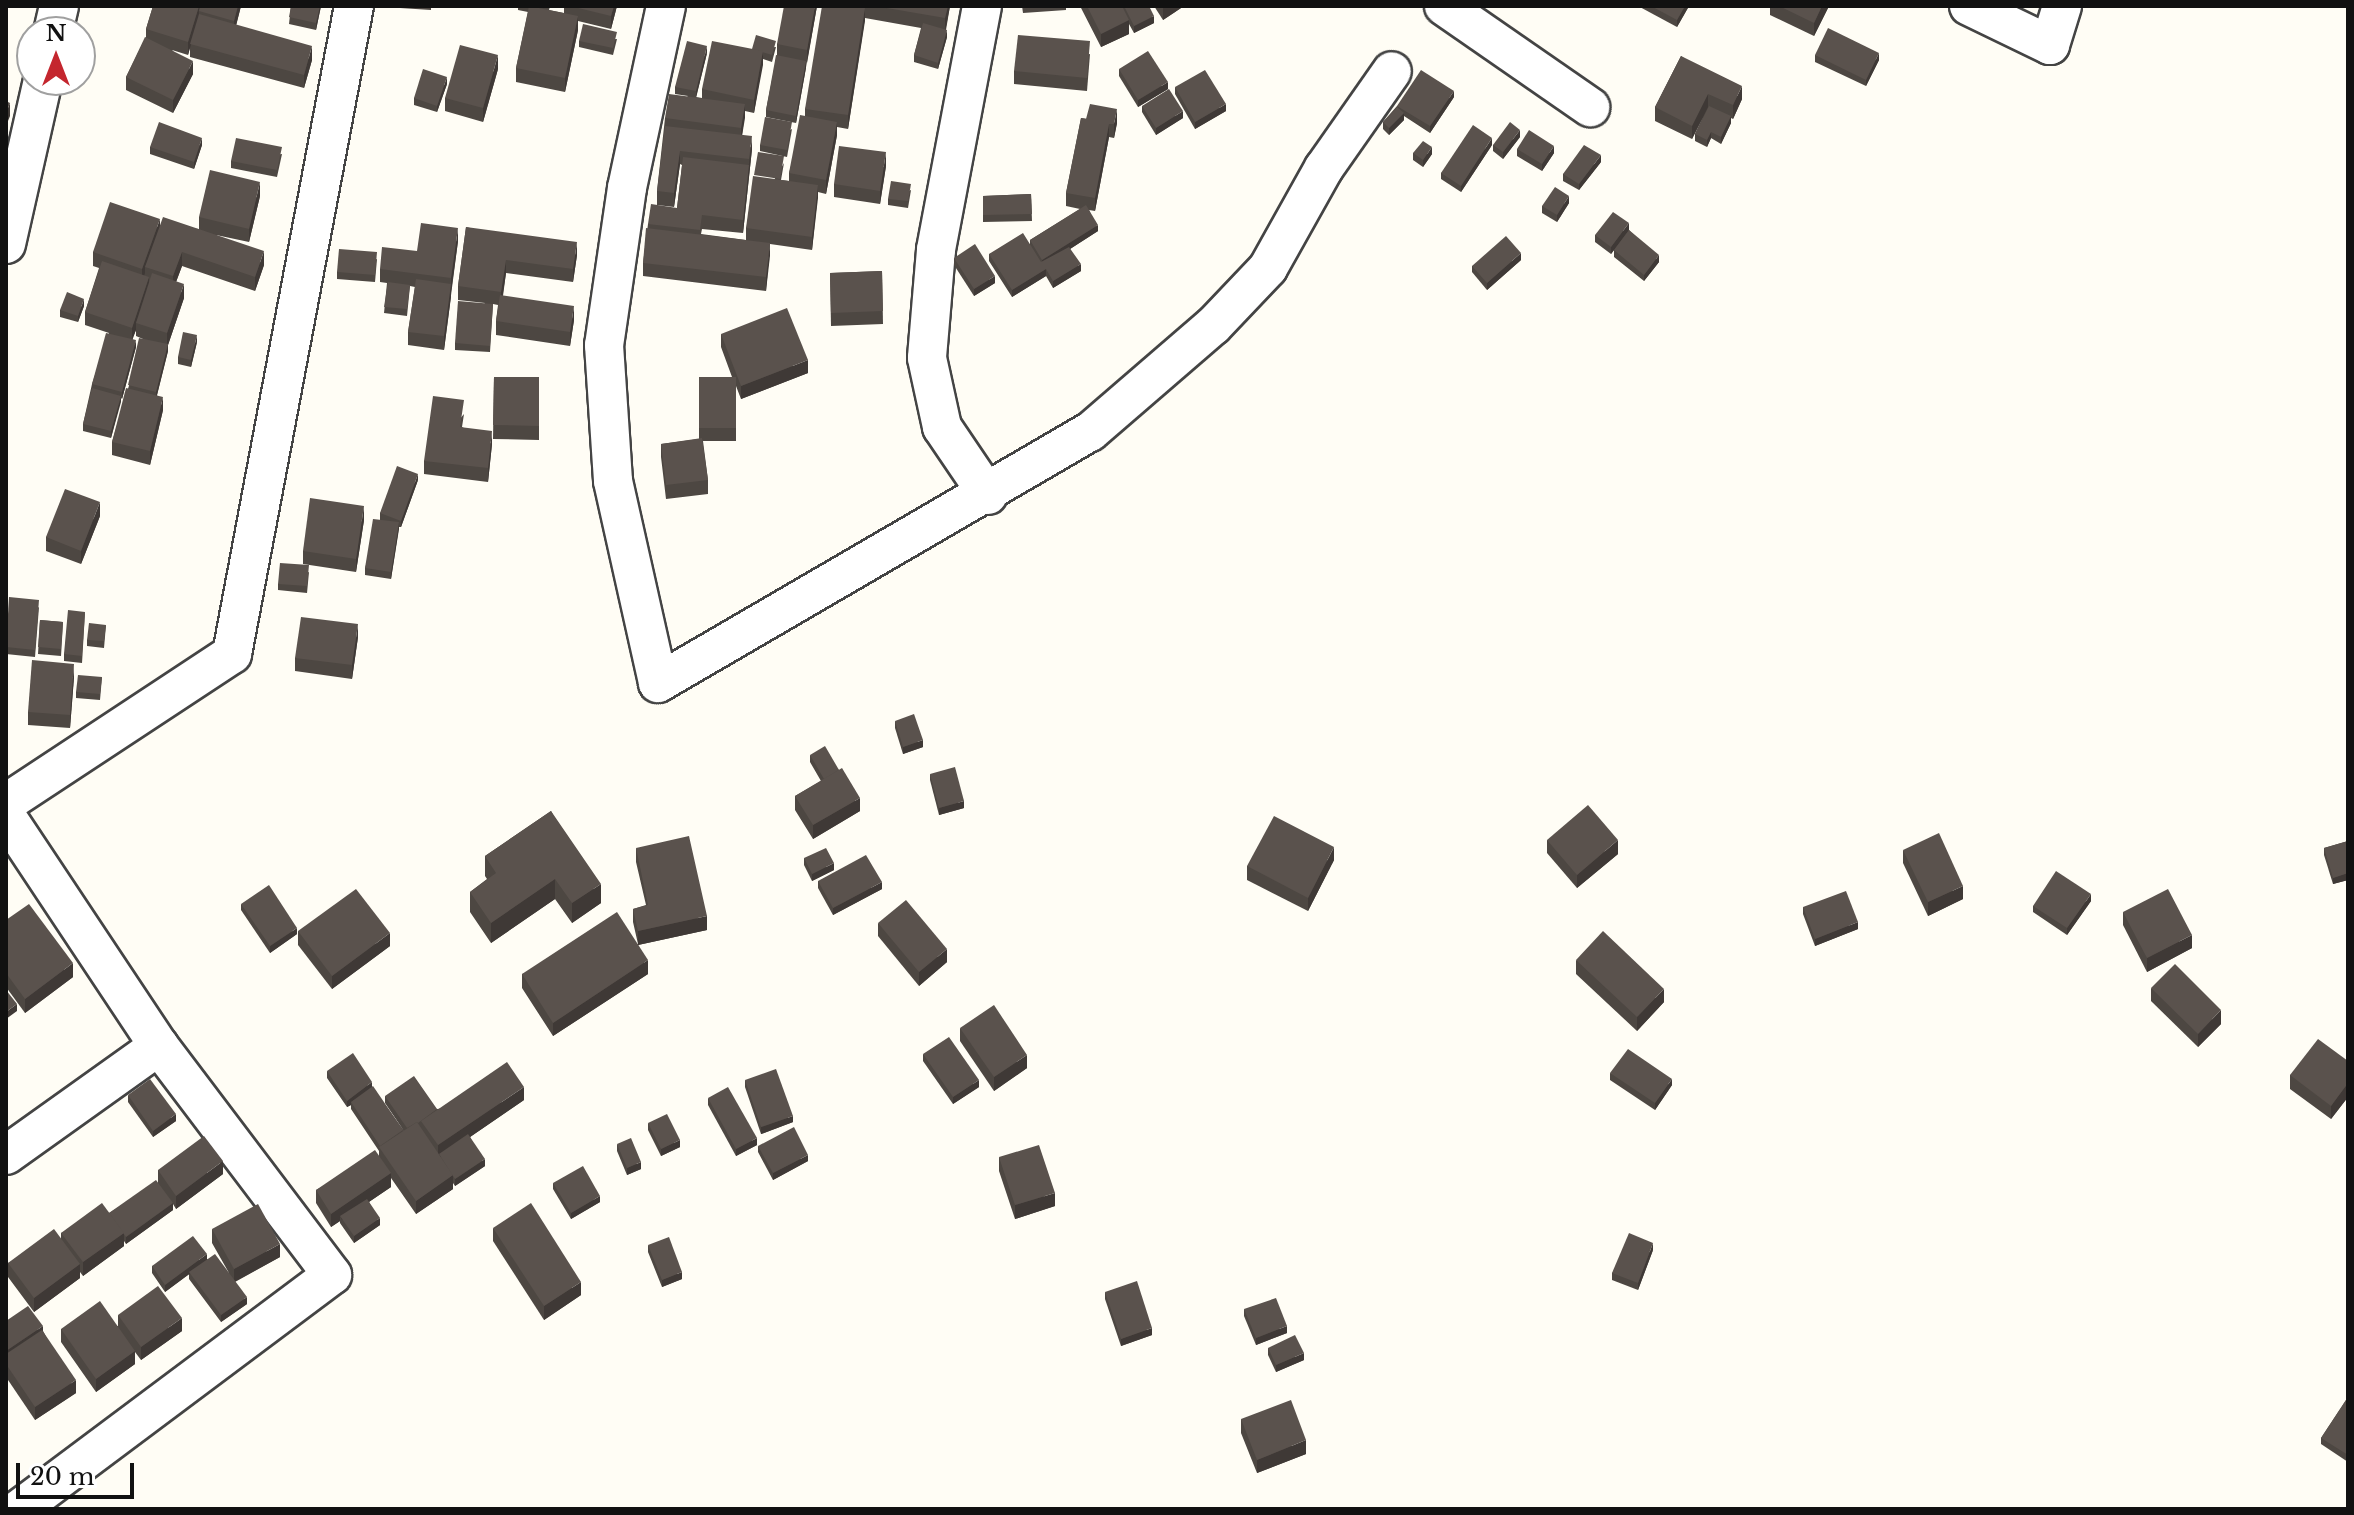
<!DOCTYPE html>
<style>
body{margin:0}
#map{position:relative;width:2354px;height:1515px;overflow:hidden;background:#fffdf5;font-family:"Libre Baskerville",serif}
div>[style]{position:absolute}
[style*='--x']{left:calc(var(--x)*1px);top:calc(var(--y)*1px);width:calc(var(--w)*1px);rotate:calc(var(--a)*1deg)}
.roads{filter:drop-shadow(2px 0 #444) drop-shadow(-2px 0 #444) drop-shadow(0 2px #444) drop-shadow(0 -2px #444)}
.minor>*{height:38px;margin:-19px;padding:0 19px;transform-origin:19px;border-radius:19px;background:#fff}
.wall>*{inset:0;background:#4d4742}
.shaded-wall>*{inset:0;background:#3f3936}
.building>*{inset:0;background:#5a524d}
span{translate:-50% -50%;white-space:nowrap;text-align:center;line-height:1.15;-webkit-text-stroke:8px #fff;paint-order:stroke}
.frame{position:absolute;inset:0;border:8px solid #111;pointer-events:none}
.north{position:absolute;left:16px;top:16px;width:80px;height:80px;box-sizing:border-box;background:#fff;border:2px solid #a0a0a0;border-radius:50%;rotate:0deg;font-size:22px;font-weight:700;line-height:32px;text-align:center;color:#111}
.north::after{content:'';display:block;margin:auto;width:28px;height:36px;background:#c4262e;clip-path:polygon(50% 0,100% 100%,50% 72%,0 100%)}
.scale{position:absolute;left:16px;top:1463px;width:118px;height:36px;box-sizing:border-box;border:4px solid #111;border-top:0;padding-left:10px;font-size:24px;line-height:28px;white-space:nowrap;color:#111;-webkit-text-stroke:6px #fff;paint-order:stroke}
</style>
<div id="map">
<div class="roads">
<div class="minor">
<div style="--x:666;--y:6;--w:186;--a:102.1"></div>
<div style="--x:627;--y:188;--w:159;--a:98.3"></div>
<div style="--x:604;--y:345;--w:136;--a:86.2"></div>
<div style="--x:613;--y:481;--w:207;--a:77.4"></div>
<div style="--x:658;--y:683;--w:500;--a:-30.2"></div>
<div style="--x:1090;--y:432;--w:162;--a:-40.8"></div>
<div style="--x:1213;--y:326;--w:80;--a:-46.5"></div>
<div style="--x:1268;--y:268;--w:115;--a:-60.8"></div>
<div style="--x:1324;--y:168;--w:118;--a:-55"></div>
<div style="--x:982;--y:6;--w:248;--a:100.7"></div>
<div style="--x:936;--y:250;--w:108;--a:94.8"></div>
<div style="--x:927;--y:358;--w:71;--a:77.7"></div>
<div style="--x:942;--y:427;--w:82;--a:55.9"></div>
<div style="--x:1444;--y:6;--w:178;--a:34.7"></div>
<div style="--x:1969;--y:6;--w:90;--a:25.7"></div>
<div style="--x:2050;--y:45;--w:41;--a:-72.9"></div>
<div style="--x:53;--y:32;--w:27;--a:-77"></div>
<div style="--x:6;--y:244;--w:168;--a:-77.3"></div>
<div style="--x:6;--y:803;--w:271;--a:-33.4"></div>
<div style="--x:232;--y:654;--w:659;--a:-79.34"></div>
<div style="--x:6;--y:816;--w:276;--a:56.4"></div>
<div style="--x:159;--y:1046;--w:287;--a:52.9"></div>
<div style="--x:332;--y:1275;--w:391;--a:143.2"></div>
<div style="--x:6;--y:1155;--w:188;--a:-35.5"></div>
</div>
</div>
<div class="wall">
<div style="clip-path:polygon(153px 6px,241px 6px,236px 25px,312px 60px,304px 88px,190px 57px,190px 47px,188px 55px,172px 50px,193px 74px,173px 113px,126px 90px,126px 77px,146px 37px,146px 29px)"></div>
<div style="clip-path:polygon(291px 6px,321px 6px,316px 30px,289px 24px)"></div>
<div style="clip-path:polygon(400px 6px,431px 6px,431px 10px,400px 8px)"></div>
<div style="clip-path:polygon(518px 6px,550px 6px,549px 10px,564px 13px,564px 6px,617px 6px,611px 29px,578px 21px,578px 30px,565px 92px,516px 82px,516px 68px,528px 12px,518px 10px)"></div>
<div style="clip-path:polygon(817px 6px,796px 123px,766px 117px,766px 110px,777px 55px,777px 44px)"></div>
<div style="clip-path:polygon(856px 6px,950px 6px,946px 30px,947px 37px,938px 69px,914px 62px,914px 55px,921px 28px,865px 18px,848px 129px,837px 127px,837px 135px,826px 194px,818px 192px,812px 250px,770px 244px,766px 291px,643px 276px,643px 263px,648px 224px,677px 208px,682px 165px,680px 164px,674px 207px,657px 205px,657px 191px,665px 118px,688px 96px,675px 94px,675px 87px,707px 53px,696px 97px,702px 98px,702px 89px,752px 49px,776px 47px,772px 62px,763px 59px,754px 113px,745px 111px,742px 135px,752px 149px,743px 233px,702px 229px,701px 234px,746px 240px,746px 228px,784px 163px,781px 180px,789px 181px,789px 173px,805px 116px,805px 109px)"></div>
<div style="clip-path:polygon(1022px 6px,1066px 6px,1066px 10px,1023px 13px)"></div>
<div style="clip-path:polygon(1080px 6px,1149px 6px,1154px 23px,1134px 33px,1129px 24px,1129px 34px,1101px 47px)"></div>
<div style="clip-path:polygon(1154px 6px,1184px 6px,1163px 20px)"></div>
<div style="clip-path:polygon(1638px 6px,1689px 6px,1677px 27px)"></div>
<div style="clip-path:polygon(1770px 6px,1828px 6px,1828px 8px,1814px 36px,1770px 15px)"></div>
<div style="clip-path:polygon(617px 39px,613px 55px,579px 47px,579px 41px)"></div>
<div style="clip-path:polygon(1090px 54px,1087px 91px,1014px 84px,1014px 71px)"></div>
<div style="clip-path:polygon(1815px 55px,1879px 60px,1866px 86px,1815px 62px)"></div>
<div style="clip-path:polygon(1681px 56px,1742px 99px,1733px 119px,1731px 118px,1731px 123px,1721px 144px,1711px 138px,1707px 147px,1695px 141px,1695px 134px,1703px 117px,1692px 139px,1655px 121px,1655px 107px)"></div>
<div style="clip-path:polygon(498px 69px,483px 122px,445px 111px,445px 98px)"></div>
<div style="clip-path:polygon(1119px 69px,1168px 89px,1138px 107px,1119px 76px)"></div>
<div style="clip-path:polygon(447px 84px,437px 112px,414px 105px,414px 98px)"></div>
<div style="clip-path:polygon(1175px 87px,1226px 111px,1195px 129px,1175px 94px)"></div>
<div style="clip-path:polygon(1454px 97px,1430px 133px,1404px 116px,1404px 120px,1389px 135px,1383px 129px,1383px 122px,1397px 106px)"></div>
<div style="clip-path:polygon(1142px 106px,1183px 118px,1156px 135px,1142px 112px)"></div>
<div style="clip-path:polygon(1081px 118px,1117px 123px,1114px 138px,1109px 137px,1095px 211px,1089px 210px,1098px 231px,1070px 249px,1081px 271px,1053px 288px,1046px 276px,1012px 297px,989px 261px,989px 254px,1030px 244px,1030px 240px,1080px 209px,1066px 206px,1066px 193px)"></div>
<div style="clip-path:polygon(792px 129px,787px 157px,760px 151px,760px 145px)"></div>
<div style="clip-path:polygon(1520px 137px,1503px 159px,1493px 151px,1493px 145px)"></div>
<div style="clip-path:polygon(202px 145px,194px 169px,150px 154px,150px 147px)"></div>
<div style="clip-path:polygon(1492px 145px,1461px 192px,1441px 179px,1441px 173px)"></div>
<div style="clip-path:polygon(1517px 149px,1554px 153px,1542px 171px,1517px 156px)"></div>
<div style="clip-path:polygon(1413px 153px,1432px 154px,1423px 167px,1413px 160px)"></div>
<div style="clip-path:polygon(282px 154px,277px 177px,231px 168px,231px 161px)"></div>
<div style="clip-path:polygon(1601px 162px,1579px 190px,1563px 181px,1563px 174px)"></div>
<div style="clip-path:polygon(886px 166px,880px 204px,834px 197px,834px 184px)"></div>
<div style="clip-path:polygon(911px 190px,908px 208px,888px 205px,888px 199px)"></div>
<div style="clip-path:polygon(1031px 194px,1032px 221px,983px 222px,983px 196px)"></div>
<div style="clip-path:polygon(260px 196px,249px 242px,216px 235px,264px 265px,255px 291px,182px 266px,176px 282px,184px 298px,168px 345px,168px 351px,157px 395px,163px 410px,150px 465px,112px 455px,112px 442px,143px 339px,136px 336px,136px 330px,132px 339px,136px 347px,122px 399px,121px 398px,111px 438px,83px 431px,83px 424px,92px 384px,109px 333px,85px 325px,85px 312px,99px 268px,93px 266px,93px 252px,160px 226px,199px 229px,199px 217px)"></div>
<div style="clip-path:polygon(1569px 203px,1557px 222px,1542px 213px,1542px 206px)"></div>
<div style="clip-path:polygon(466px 227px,577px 255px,573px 282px,506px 273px,503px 296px,574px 320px,570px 346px,496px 335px,496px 321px,498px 305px,493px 304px,490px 352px,455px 350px,455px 343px,485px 303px,458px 300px,458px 286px)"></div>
<div style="clip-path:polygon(1629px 230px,1659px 262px,1644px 281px,1614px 257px,1614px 250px,1611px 254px,1595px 242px,1595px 235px)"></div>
<div style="clip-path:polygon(458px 241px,444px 350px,408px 345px,408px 332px,415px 287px,410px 286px,407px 316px,384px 313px,387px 283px,380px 282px,380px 269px,417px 251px)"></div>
<div style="clip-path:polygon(954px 258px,995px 283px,974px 296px,954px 265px)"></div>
<div style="clip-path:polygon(377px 259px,375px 282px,337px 279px,337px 272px)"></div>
<div style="clip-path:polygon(1521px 260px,1487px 290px,1472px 272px,1472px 266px)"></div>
<div style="clip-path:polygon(882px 271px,883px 324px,831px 326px,830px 273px)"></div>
<div style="clip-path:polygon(84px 306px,78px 322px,60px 317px,60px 310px)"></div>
<div style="clip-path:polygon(721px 334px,808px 373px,741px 399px,736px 386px,736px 441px,703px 441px,708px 480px,708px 494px,666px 499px,661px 457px,661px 444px,699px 439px,699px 377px,732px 377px,721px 347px)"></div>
<div style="clip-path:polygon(197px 342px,191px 367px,178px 364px,178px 357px)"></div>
<div style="clip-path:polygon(494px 377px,539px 377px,539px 440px,493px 439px)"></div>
<div style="clip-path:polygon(464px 414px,462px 427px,492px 444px,488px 482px,424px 474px,424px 461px)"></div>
<div style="clip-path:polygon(418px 480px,401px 527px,399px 527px,391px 579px,365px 575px,365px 568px,380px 520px,380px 513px)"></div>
<div style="clip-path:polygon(100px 516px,81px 564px,46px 551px,46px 537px)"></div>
<div style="clip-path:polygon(364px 520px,356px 572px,303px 564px,303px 551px)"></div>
<div style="clip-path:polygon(309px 572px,307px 593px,278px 590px,278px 584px)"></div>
<div style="clip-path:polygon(39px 607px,35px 657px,6px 654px,6px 632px)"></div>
<div style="clip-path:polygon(85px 612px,82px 663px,64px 661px,64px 654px)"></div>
<div style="clip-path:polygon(40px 620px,63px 622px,61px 656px,38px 654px)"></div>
<div style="clip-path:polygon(106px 625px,104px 648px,87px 646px,87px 640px)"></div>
<div style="clip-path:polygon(358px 637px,352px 679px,295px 671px,295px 658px)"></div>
<div style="clip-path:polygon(74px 677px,70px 728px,28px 725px,28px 712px)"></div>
<div style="clip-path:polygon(102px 677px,100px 700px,76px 698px,76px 692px)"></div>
<div style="clip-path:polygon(895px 721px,923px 747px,903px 754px,895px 728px)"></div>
<div style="clip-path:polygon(810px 755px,839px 770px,860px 811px,813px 839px,795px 810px,795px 796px,821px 781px,810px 762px)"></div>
<div style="clip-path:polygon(930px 774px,964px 808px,939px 815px,930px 780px)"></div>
<div style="clip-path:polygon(551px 811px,601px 903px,572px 923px,555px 899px,491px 943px,470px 912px,470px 892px,487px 879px,485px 876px,485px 856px)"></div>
<div style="clip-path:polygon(1547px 840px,1618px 854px,1577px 888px,1547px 853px)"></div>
<div style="clip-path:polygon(2348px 841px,2348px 880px,2333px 884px,2324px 855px,2324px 848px)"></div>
<div style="clip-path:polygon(636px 848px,707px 930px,638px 945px,648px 974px,553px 1036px,522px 988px,522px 974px,638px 944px,633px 922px,633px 909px,646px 905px,636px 862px)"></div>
<div style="clip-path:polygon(1903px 850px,1963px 899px,1928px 916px,1903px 863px)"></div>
<div style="clip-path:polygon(804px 858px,834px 870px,812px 881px,804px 865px)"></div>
<div style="clip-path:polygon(1334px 860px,1308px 911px,1247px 880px,1247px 866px)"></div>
<div style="clip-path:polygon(818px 881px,882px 889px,833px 915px,818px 888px)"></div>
<div style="clip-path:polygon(2091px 901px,2067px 935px,2033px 912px,2033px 906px)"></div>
<div style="clip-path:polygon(241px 904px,297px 934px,270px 953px,241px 910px)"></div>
<div style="clip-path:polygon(1803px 907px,1858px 929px,1815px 946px,1803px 914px)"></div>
<div style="clip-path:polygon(2123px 912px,2192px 948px,2147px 972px,2123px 925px)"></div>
<div style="clip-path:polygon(6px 920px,73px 977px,25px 1013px,6px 987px)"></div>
<div style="clip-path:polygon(878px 923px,947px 962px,919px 986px,878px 936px)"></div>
<div style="clip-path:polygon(298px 931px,390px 946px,332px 989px,298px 945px)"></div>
<div style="clip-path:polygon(1576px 960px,1664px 1002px,1637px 1031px,1576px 974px)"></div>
<div style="clip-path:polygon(2151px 988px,2221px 1024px,2198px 1047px,2151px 1001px)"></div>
<div style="clip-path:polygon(960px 1028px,1027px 1068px,994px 1091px,960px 1041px)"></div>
<div style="clip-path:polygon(923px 1054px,979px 1087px,953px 1104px,923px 1061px)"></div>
<div style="clip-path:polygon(2348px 1061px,2348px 1097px,2331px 1119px,2290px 1089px,2290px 1075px)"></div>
<div style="clip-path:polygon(327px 1071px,372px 1087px,404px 1131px,385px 1103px,385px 1096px,437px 1109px,524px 1100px,470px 1137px,485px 1166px,455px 1186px,453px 1183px,453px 1189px,416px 1214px,391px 1178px,391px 1187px,369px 1202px,380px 1225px,354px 1243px,340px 1223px,340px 1221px,331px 1227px,316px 1203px,316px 1190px,379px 1157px,379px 1151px,351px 1109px,351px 1105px,347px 1107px,327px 1078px)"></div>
<div style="clip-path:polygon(1610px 1073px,1672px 1085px,1655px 1110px,1610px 1080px)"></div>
<div style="clip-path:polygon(745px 1080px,793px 1122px,761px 1134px,745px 1087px)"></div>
<div style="clip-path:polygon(128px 1095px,176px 1121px,153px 1137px,128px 1102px)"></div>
<div style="clip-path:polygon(708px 1098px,757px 1145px,736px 1156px,708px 1105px)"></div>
<div style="clip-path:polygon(648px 1123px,680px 1147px,661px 1156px,648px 1130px)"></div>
<div style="clip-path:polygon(617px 1144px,641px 1169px,627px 1175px,617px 1151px)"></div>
<div style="clip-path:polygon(758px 1146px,808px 1161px,773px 1180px,758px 1152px)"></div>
<div style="clip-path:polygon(999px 1157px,1055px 1206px,1015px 1219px,999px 1171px)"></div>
<div style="clip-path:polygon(158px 1170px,223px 1174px,176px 1209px,173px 1204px,173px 1210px,126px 1244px,124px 1241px,124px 1246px,83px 1276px,80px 1272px,80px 1278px,34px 1312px,8px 1277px,8px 1263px,61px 1239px,61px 1233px,109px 1213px,158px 1183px)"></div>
<div style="clip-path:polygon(553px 1183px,600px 1202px,571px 1219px,553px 1189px)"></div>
<div style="clip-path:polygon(493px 1228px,581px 1295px,544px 1320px,493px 1241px)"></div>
<div style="clip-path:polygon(212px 1229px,280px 1257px,235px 1282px,247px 1304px,221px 1322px,189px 1279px,189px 1274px,165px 1292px,152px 1273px,152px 1266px,207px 1259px,229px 1273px,212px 1243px)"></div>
<div style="clip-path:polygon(648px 1245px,682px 1279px,662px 1287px,648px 1252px)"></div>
<div style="clip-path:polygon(1653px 1250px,1638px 1290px,1612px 1280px,1612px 1273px)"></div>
<div style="clip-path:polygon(1105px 1292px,1152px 1335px,1121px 1346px,1105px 1299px)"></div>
<div style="clip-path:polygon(1244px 1309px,1287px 1333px,1256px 1345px,1244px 1316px)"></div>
<div style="clip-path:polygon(118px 1315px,182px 1331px,141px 1360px,135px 1352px,135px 1364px,96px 1392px,61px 1342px,61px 1329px,118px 1326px)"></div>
<div style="clip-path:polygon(6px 1321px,43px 1331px,76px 1393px,35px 1420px,6px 1377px)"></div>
<div style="clip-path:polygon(1268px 1348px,1304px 1360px,1276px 1372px,1268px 1355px)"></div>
<div style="clip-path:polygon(2348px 1397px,2348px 1462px,2321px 1444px,2321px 1438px)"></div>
<div style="clip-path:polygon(1241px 1419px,1306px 1454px,1257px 1473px,1241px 1433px)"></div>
</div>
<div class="shaded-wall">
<div style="clip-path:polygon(199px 6px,203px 6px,199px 11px,199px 17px,188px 55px,188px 42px)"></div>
<div style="clip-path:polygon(238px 6px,241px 6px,234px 34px,234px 21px)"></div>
<div style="clip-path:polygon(320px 6px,321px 6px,316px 30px,316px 23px)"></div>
<div style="clip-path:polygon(614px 6px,617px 6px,611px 29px,611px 16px)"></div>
<div style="clip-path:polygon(815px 6px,817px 6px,807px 63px,807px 50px)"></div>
<div style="clip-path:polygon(948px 6px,950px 6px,945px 32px,945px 18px)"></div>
<div style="clip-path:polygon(1163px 6px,1184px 6px,1163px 20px)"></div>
<div style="clip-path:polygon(1685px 6px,1689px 6px,1677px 27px,1677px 20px)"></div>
<div style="clip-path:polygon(1822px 6px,1828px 6px,1828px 8px,1814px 36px,1814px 23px)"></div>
<div style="clip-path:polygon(865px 8px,865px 21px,848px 129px,848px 115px)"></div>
<div style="clip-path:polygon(578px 16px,578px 30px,565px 92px,565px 78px)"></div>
<div style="clip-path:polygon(1154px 16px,1154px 23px,1134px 33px,1134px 26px)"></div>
<div style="clip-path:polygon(1129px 20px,1129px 34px,1101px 47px,1101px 34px)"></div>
<div style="clip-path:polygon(947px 30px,947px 37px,938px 69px,938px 63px)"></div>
<div style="clip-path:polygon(312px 46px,312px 60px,304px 88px,304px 75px)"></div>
<div style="clip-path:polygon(707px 46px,707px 53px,696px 98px,696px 91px)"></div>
<div style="clip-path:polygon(763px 51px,763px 65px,754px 113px,754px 100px)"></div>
<div style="clip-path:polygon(1879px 53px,1879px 60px,1866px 86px,1866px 80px)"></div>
<div style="clip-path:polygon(498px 55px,498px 69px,483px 122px,483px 108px)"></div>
<div style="clip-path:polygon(193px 61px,193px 74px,173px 113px,173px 100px)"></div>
<div style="clip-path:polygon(806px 61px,806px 68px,796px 123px,796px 116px)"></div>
<div style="clip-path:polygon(447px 77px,447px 84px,437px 112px,437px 106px)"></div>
<div style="clip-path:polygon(1168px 82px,1168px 89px,1138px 107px,1138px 100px)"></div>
<div style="clip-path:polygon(1742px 86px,1742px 99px,1733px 119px,1733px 105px)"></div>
<div style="clip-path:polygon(1454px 91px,1454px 97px,1430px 133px,1430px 126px)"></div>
<div style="clip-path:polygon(1708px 94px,1708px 107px,1692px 139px,1692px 126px)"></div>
<div style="clip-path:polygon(10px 103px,10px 116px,6px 126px,6px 113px)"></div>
<div style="clip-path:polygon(745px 104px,745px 118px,741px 142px,741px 128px)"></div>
<div style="clip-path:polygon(1226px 104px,1226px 111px,1195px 129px,1195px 122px)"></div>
<div style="clip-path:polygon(1117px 109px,1117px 123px,1114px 138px,1114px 124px)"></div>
<div style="clip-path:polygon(1183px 111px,1183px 118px,1156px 135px,1156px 128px)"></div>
<div style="clip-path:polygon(1404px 113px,1404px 120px,1389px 135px,1389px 128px)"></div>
<div style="clip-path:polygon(1731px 116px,1731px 123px,1721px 144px,1721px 137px)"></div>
<div style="clip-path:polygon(837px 122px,837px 135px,826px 194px,826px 180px)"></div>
<div style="clip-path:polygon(1109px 124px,1109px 137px,1095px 211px,1095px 198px)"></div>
<div style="clip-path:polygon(1520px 130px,1520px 137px,1503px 159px,1503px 152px)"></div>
<div style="clip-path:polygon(1711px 132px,1711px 138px,1707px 147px,1707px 140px)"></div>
<div style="clip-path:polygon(752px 136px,752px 149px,743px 233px,743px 220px)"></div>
<div style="clip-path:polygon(202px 138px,202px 145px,194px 169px,194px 162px)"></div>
<div style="clip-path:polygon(1492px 138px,1492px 145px,1461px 192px,1461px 186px)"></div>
<div style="clip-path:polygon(1554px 146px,1554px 153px,1542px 171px,1542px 164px)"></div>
<div style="clip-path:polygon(1432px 147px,1432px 154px,1423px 167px,1423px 160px)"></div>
<div style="clip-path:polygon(680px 151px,680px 164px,674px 207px,674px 193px)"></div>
<div style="clip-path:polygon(886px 152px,886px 166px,880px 204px,880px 191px)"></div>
<div style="clip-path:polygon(1601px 155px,1601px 162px,1579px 190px,1579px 184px)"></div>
<div style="clip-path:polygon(260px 182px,260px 196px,249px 242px,249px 229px)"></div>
<div style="clip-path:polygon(818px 185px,818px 198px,812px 250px,812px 237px)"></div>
<div style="clip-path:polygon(1569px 196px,1569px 203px,1557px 222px,1557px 215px)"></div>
<div style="clip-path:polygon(160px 219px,160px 233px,145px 267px,145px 273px,142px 283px,142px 269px)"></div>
<div style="clip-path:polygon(1629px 223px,1629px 230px,1611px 254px,1611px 247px)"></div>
<div style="clip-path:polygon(1098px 225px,1098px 231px,1042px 267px,1042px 260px)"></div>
<div style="clip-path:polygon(458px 228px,458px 241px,451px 292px,451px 278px)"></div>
<div style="clip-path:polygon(577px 242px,577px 255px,573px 282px,573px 269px)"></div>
<div style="clip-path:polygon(770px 243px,770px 256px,766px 291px,766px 277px)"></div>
<div style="clip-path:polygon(264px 251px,264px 265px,255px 291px,255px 277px)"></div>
<div style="clip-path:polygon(182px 252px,182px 266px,173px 290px,173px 276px)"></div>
<div style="clip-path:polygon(1521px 253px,1521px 260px,1487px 290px,1487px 283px)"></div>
<div style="clip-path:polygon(1659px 255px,1659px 262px,1644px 281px,1644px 275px)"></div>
<div style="clip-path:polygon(506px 260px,506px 273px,501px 306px,501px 292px)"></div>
<div style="clip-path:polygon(1081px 264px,1081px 271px,1053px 288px,1053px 281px)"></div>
<div style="clip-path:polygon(1046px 269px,1046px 276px,1012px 297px,1012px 290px)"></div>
<div style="clip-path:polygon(995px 276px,995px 283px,974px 296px,974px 289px)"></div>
<div style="clip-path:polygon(149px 277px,149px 291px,136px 323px,136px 330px,132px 341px,132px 328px)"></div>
<div style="clip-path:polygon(184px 284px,184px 298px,168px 345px,168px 351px,156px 399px,156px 392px,167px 347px,167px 333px)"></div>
<div style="clip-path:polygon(451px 284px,451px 297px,444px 350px,444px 336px)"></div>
<div style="clip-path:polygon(84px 299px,84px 306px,78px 322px,78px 316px)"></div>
<div style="clip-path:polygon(574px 306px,574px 320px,570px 346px,570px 332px)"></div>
<div style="clip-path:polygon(197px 335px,197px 342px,191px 367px,191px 360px)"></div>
<div style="clip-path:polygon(136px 340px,136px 347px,122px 399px,122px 392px)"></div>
<div style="clip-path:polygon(808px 360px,808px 373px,741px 399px,741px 386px)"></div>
<div style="clip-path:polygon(121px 396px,121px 402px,111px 438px,111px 431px)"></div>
<div style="clip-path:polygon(163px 397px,163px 410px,150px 465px,150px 451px)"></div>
<div style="clip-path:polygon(492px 431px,492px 444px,488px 482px,488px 468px)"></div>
<div style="clip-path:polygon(418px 474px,418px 480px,401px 527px,401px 521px)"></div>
<div style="clip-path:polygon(100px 502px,100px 516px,81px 564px,81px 551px)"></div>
<div style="clip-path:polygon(364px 506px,364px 520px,356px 572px,356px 559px)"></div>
<div style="clip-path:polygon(399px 522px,399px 529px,391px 579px,391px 572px)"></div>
<div style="clip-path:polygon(358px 624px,358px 637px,352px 679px,352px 665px)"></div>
<div style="clip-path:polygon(74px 664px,74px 677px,70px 728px,70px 715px)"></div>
<div style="clip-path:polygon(923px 740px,923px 747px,903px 754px,903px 747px)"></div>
<div style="clip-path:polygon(860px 798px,860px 811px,813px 839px,813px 825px)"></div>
<div style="clip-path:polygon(964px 801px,964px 808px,939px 815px,939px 808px)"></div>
<div style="clip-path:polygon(1618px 840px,1618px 854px,1577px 888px,1577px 875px)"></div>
<div style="clip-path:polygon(1334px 847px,1334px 860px,1308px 911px,1308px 898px)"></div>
<div style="clip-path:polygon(834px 863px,834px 870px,812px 881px,812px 874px)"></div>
<div style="clip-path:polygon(2348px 873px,2348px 880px,2333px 884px,2333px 878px)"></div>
<div style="clip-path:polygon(555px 879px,555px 899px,491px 943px,491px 923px)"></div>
<div style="clip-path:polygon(882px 882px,882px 889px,833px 915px,833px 908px)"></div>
<div style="clip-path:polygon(601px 884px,601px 903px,572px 923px,572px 903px)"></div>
<div style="clip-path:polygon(1963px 886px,1963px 899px,1928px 916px,1928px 902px)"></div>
<div style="clip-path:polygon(2091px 894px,2091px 901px,2067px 935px,2067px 928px)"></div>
<div style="clip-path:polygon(707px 916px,707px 930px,638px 945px,638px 931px)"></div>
<div style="clip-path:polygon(1858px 922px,1858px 929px,1815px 946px,1815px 939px)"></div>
<div style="clip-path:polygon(297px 928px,297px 934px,270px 953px,270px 946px)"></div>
<div style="clip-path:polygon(390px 933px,390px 946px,332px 989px,332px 976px)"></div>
<div style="clip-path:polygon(2192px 935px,2192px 948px,2147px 972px,2147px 958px)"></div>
<div style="clip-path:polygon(947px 949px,947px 962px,919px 986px,919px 972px)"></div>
<div style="clip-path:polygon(648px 960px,648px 974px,553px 1036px,553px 1023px)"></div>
<div style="clip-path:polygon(73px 963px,73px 977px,25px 1013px,25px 999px)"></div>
<div style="clip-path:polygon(1664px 989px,1664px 1002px,1637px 1031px,1637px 1017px)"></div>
<div style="clip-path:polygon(17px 1004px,17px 1011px,6px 1019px,6px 1012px)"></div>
<div style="clip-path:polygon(2221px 1010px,2221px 1024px,2198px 1047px,2198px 1034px)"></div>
<div style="clip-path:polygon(1027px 1055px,1027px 1068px,994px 1091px,994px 1077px)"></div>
<div style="clip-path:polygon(1672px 1079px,1672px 1085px,1655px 1110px,1655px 1103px)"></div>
<div style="clip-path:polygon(979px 1080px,979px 1087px,953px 1104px,953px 1097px)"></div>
<div style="clip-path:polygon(372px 1082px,372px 1089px,351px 1102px,351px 1105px,347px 1107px,347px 1101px)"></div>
<div style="clip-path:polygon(2348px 1083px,2348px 1097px,2331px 1119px,2331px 1106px)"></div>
<div style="clip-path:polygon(524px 1087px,524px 1100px,438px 1159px,438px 1145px)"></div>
<div style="clip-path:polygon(176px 1114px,176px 1121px,153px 1137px,153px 1131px)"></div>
<div style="clip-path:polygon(793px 1116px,793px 1122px,761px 1134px,761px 1127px)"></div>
<div style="clip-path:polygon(757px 1138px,757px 1145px,736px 1156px,736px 1149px)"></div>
<div style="clip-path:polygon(680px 1140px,680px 1147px,661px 1156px,661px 1149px)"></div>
<div style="clip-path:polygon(808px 1155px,808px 1161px,773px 1180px,773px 1173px)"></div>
<div style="clip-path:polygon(485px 1159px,485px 1166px,455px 1186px,455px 1179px)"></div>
<div style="clip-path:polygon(223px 1161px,223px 1174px,176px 1209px,176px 1196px)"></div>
<div style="clip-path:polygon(641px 1162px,641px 1169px,627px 1175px,627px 1168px)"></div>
<div style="clip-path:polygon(391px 1173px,391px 1187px,342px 1220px,340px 1216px,340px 1221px,331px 1227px,331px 1214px)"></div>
<div style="clip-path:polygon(453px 1175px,453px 1189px,416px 1214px,416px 1201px)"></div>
<div style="clip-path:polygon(1055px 1193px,1055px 1206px,1015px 1219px,1015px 1205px)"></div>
<div style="clip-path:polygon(600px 1196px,600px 1202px,571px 1219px,571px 1213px)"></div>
<div style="clip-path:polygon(173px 1203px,173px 1210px,126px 1244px,126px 1237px)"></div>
<div style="clip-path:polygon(380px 1218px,380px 1225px,354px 1243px,354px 1236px)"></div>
<div style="clip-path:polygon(124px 1233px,124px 1246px,83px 1276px,83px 1262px)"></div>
<div style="clip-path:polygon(1653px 1243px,1653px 1250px,1638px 1290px,1638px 1283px)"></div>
<div style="clip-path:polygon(280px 1244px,280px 1257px,234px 1282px,234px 1269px)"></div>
<div style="clip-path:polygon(207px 1254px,207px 1261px,165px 1292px,165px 1285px)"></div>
<div style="clip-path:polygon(80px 1264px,80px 1278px,34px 1312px,34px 1298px)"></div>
<div style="clip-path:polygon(682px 1272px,682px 1279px,662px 1287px,662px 1280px)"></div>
<div style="clip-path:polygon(581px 1282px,581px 1295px,544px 1320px,544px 1306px)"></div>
<div style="clip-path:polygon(247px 1297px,247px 1304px,221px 1322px,221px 1315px)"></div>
<div style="clip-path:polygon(182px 1318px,182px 1331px,141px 1360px,141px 1347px)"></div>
<div style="clip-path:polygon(43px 1326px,43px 1340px,6px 1364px,6px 1351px)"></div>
<div style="clip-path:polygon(1287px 1326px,1287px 1333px,1256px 1345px,1256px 1338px)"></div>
<div style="clip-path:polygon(1152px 1328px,1152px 1335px,1121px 1346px,1121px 1339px)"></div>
<div style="clip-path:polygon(135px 1351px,135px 1364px,96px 1392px,96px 1379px)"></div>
<div style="clip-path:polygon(1304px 1353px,1304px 1360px,1276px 1372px,1276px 1365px)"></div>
<div style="clip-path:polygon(76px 1380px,76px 1393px,35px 1420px,35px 1407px)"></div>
<div style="clip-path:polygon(1306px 1440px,1306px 1454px,1257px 1473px,1257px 1460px)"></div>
</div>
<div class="building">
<div style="clip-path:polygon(153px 6px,199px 6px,188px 42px,146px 29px)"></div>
<div style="clip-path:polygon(200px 6px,238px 6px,234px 21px,199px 11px)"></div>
<div style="clip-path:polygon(291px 6px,320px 6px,316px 23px,289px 17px)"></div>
<div style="clip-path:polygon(529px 6px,578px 16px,565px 78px,516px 68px)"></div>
<div style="clip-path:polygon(570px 6px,614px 6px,611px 16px)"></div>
<div style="clip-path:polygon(784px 6px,815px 6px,807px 50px,777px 44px)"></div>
<div style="clip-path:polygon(822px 6px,853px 6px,865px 8px,848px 115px,805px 109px)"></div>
<div style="clip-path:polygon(875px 6px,948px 6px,945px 18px)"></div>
<div style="clip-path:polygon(1087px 6px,1122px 6px,1129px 20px,1101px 34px)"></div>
<div style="clip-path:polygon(1124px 6px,1149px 6px,1154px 16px,1134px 26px)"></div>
<div style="clip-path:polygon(1651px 6px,1685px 6px,1677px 20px)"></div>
<div style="clip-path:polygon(1779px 6px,1822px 6px,1814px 23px)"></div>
<div style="clip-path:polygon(199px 14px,312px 46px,304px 75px,190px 44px)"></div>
<div style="clip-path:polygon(923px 23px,947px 30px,938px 63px,914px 55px)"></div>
<div style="clip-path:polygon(583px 24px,617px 32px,613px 48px,579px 41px)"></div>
<div style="clip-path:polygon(1828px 28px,1879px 53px,1866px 80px,1815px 55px)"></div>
<div style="clip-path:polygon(756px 35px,776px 41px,772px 55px,752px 49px)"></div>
<div style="clip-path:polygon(1018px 35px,1090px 41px,1087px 78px,1014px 71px)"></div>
<div style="clip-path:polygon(145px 37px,193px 61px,173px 100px,126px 77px)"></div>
<div style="clip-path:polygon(687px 41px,707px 46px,696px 91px,675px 87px)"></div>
<div style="clip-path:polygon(712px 41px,763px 51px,754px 100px,702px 89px)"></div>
<div style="clip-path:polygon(460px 45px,498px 55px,483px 108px,445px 98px)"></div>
<div style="clip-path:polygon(1148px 51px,1168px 82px,1138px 100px,1119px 69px)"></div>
<div style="clip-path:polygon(776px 55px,806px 61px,796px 116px,766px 110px)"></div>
<div style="clip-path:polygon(1681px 56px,1742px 86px,1733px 105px,1708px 94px,1692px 126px,1655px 107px)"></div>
<div style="clip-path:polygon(423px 69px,447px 77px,437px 106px,414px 98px)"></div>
<div style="clip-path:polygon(1205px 70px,1226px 104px,1195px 122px,1175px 87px)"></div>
<div style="clip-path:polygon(1421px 70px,1454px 91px,1430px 126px,1397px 106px)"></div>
<div style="clip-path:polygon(1169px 89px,1183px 111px,1156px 128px,1142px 106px)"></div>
<div style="clip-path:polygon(669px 94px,745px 104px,741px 128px,665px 118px)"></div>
<div style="clip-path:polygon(6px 101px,10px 103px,6px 113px)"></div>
<div style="clip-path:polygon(1090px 104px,1117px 109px,1114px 124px,1109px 124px,1095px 198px,1066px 193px,1081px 118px,1086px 119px)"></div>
<div style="clip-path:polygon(1709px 106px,1731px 116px,1721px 137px,1711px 132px,1707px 140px,1695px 134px)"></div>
<div style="clip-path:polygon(1397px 107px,1404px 113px,1389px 128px,1383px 122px)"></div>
<div style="clip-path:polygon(800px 115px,837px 122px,826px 180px,789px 173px)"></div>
<div style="clip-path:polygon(765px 117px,792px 122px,787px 150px,760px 145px)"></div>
<div style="clip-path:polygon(159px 122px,202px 138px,194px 162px,150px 147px)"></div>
<div style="clip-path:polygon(1510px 122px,1520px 130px,1503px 152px,1493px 145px)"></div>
<div style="clip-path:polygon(1473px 125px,1492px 138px,1461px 186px,1441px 173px)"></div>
<div style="clip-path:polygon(665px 126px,752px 136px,749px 159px,680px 151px,674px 193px,657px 191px)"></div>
<div style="clip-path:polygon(1529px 130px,1554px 146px,1542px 164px,1517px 149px)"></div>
<div style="clip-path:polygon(236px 138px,282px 147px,277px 170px,231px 161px)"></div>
<div style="clip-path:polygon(1423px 141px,1432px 147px,1423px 160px,1413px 153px)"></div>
<div style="clip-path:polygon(1584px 145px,1601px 155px,1579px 184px,1563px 174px)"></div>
<div style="clip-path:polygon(839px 146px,886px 152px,880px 191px,834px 184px)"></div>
<div style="clip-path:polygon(758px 152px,784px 156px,780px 179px,754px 175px)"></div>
<div style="clip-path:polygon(683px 157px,749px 165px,743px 220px,702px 215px,700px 230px,648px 224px,651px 204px,677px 208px)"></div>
<div style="clip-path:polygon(210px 170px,260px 182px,249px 229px,199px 217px)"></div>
<div style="clip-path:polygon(753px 176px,818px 185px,812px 237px,746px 228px)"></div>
<div style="clip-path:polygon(891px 181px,911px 184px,908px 201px,888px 199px)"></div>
<div style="clip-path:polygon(1555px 187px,1569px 196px,1557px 215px,1542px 206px)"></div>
<div style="clip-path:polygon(1031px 194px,1032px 214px,983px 215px,983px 196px)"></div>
<div style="clip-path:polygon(110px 202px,160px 219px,142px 269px,93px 252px)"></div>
<div style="clip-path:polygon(1086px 205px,1098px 225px,1042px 260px,1030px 240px)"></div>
<div style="clip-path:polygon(1613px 212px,1629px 223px,1611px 247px,1595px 235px)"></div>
<div style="clip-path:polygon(163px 217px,264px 251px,255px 277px,182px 252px,173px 276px,145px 267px)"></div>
<div style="clip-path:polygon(421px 223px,458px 228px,451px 278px,380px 269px,382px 247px,417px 251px)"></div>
<div style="clip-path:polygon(466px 227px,577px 242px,573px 269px,506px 260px,501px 292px,458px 286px)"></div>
<div style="clip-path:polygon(646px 228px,770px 243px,766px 277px,643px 263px)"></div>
<div style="clip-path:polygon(1629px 230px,1659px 255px,1644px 275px,1614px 250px)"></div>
<div style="clip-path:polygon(1023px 233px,1041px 262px,1069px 247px,1081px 264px,1053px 281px,1046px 269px,1012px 290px,989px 254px)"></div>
<div style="clip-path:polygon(1506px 236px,1521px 253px,1487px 283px,1472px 266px)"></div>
<div style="clip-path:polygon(975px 244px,995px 276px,974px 289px,954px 258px)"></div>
<div style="clip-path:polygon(339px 249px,377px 252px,375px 275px,337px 272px)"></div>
<div style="clip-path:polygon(102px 261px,149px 277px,132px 328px,85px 312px)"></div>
<div style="clip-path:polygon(882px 271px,883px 311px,831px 313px,830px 273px)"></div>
<div style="clip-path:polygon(152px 273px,184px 284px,167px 333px,136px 323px)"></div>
<div style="clip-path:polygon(416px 279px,451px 284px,444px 336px,408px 332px)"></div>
<div style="clip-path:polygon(388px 282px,410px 285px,407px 309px,384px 307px)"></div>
<div style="clip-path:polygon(67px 292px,84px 299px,78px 316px,60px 310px)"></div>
<div style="clip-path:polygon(500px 295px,574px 306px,570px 332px,496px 321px)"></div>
<div style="clip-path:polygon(458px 301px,493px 304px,490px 346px,455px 343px)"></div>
<div style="clip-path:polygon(787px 308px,808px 360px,741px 386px,721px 334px)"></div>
<div style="clip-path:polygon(183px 332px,197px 335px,191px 360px,178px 357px)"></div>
<div style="clip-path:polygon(106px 333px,136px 340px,122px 392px,92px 384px)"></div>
<div style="clip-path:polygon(139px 338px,168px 344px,156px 392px,128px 385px)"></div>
<div style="clip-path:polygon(494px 377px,539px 377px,539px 426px,493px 425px)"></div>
<div style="clip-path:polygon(699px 377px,736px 377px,736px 428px,699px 428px)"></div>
<div style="clip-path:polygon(92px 388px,121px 396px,111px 431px,83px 424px)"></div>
<div style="clip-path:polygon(126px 388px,163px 397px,150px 451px,112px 442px)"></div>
<div style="clip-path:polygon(433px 396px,464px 400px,460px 427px,492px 431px,488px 468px,424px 461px)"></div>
<div style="clip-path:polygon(702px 438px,708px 480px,666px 485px,661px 444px)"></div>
<div style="clip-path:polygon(397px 466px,418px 474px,401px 521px,380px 513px)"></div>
<div style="clip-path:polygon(65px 489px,100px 502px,81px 551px,46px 537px)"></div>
<div style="clip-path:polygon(310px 498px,364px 506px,356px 559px,303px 551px)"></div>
<div style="clip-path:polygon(373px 519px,399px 522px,391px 572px,365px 568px)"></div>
<div style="clip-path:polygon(280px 563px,309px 565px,307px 586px,278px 584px)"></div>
<div style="clip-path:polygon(9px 597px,39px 600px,35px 650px,6px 647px)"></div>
<div style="clip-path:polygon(68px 610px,85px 612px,82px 656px,64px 654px)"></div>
<div style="clip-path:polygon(301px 617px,358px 624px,352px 665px,295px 658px)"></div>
<div style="clip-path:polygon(40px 620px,63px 622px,61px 649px,38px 647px)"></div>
<div style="clip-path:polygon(89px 623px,106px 625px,104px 641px,87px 640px)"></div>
<div style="clip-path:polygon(32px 660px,74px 664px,70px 715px,28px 712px)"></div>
<div style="clip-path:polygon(78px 675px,102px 677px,100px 694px,76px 692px)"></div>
<div style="clip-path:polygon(914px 714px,923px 740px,903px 747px,895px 721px)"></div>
<div style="clip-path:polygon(825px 746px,839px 770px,824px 779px,810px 755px)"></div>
<div style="clip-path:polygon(955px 767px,964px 801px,939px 808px,930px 774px)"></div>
<div style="clip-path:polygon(842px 768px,860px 798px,813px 825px,795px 796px)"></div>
<div style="clip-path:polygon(1588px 805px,1618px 840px,1577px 875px,1547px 840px)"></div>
<div style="clip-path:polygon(551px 811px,601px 884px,572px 903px,555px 879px,491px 923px,470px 892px,496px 873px,485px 856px)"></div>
<div style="clip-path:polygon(1274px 816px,1334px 847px,1308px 898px,1247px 866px)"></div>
<div style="clip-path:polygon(1939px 833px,1963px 886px,1928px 902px,1903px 850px)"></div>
<div style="clip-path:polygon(689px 836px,707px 916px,638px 931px,633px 909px,648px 905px,636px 848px)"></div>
<div style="clip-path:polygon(2348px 841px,2348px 873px,2333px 878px,2324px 848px)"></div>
<div style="clip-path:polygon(826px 848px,834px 863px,812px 874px,804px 858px)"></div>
<div style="clip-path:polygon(866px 855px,882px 882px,833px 908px,818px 881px)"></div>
<div style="clip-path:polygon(2056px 871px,2091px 894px,2067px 928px,2033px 906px)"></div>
<div style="clip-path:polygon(269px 885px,297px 928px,270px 946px,241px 904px)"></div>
<div style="clip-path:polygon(356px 889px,390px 933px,332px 976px,298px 931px)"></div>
<div style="clip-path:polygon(2168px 889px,2192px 935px,2147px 958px,2123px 912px)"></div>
<div style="clip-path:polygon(1846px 891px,1858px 922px,1815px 939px,1803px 907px)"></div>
<div style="clip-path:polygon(906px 900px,947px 949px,919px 972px,878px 923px)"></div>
<div style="clip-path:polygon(29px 904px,73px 963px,25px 999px,6px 973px,6px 920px)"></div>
<div style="clip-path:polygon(617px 912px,648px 960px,553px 1023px,522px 974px)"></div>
<div style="clip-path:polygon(1603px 931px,1664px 989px,1637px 1017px,1576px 960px)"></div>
<div style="clip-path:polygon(2175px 964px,2221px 1010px,2198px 1034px,2151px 988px)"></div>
<div style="clip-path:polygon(6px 990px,17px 1004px,6px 1012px)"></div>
<div style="clip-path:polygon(994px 1005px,1027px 1055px,994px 1077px,960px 1028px)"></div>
<div style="clip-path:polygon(949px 1037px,979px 1080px,953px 1097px,923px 1054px)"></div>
<div style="clip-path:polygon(2318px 1039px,2348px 1061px,2348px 1083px,2331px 1106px,2290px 1075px)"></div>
<div style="clip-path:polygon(1628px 1049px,1672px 1079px,1655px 1103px,1610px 1073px)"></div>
<div style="clip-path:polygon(353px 1053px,372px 1082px,347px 1101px,327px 1071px)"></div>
<div style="clip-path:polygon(507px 1062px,524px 1087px,438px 1145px,421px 1121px)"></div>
<div style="clip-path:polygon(776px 1069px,793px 1116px,761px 1127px,745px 1080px)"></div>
<div style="clip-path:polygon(414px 1076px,437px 1109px,418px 1123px,417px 1122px,407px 1128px,385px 1096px)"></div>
<div style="clip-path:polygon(150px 1079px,176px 1114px,153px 1131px,128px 1095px)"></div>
<div style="clip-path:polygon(373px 1086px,403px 1130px,380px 1146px,351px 1102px)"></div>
<div style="clip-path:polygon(728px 1087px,757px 1138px,736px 1149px,708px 1098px)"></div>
<div style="clip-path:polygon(667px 1114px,680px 1140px,661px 1149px,648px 1123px)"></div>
<div style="clip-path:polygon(417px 1122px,453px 1175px,416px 1201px,379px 1147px)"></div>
<div style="clip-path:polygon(794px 1127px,808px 1155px,773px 1173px,758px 1146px)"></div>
<div style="clip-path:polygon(468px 1134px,485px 1159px,455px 1179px,439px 1154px)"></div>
<div style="clip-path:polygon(204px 1136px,223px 1161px,176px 1196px,158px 1170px)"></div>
<div style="clip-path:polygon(631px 1138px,641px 1162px,627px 1168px,617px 1144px)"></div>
<div style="clip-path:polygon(1039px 1145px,1055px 1193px,1015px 1205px,999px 1157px)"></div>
<div style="clip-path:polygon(375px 1150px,391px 1173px,331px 1214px,316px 1190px)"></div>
<div style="clip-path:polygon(583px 1166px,600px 1196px,571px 1213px,553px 1183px)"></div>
<div style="clip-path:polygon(156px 1180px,173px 1203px,126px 1237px,109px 1213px)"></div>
<div style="clip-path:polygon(367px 1199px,380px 1218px,354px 1236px,340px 1216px)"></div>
<div style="clip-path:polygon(102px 1203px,124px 1233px,83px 1262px,61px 1233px)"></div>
<div style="clip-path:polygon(531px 1203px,581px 1282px,544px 1306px,493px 1228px)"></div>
<div style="clip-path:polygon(258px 1204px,280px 1244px,234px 1269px,212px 1229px)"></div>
<div style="clip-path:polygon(54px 1229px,80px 1264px,34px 1298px,8px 1263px)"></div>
<div style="clip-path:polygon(1629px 1233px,1653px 1243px,1638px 1283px,1612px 1273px)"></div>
<div style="clip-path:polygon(193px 1236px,207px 1254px,165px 1285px,152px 1266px)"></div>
<div style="clip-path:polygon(669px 1237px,682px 1272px,662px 1280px,648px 1245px)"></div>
<div style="clip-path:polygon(215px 1254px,247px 1297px,221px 1315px,189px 1272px)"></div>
<div style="clip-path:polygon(1137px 1281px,1152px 1328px,1121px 1339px,1105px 1292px)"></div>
<div style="clip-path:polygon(158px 1286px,182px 1318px,141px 1347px,118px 1315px)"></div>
<div style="clip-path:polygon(1276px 1298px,1287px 1326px,1256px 1338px,1244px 1309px)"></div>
<div style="clip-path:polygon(100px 1301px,135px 1351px,96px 1379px,61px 1329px)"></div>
<div style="clip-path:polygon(28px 1306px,43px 1326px,6px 1351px,6px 1321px)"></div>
<div style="clip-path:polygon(42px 1330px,76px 1380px,35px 1407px,6px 1364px,6px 1354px)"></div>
<div style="clip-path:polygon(1295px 1335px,1304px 1353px,1276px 1365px,1268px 1348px)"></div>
<div style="clip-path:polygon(2348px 1397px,2348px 1455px,2321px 1438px)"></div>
<div style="clip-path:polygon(1291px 1400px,1306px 1440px,1257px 1460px,1241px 1419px)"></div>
</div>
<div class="frame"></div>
<div class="north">N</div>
<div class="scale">20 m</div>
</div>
